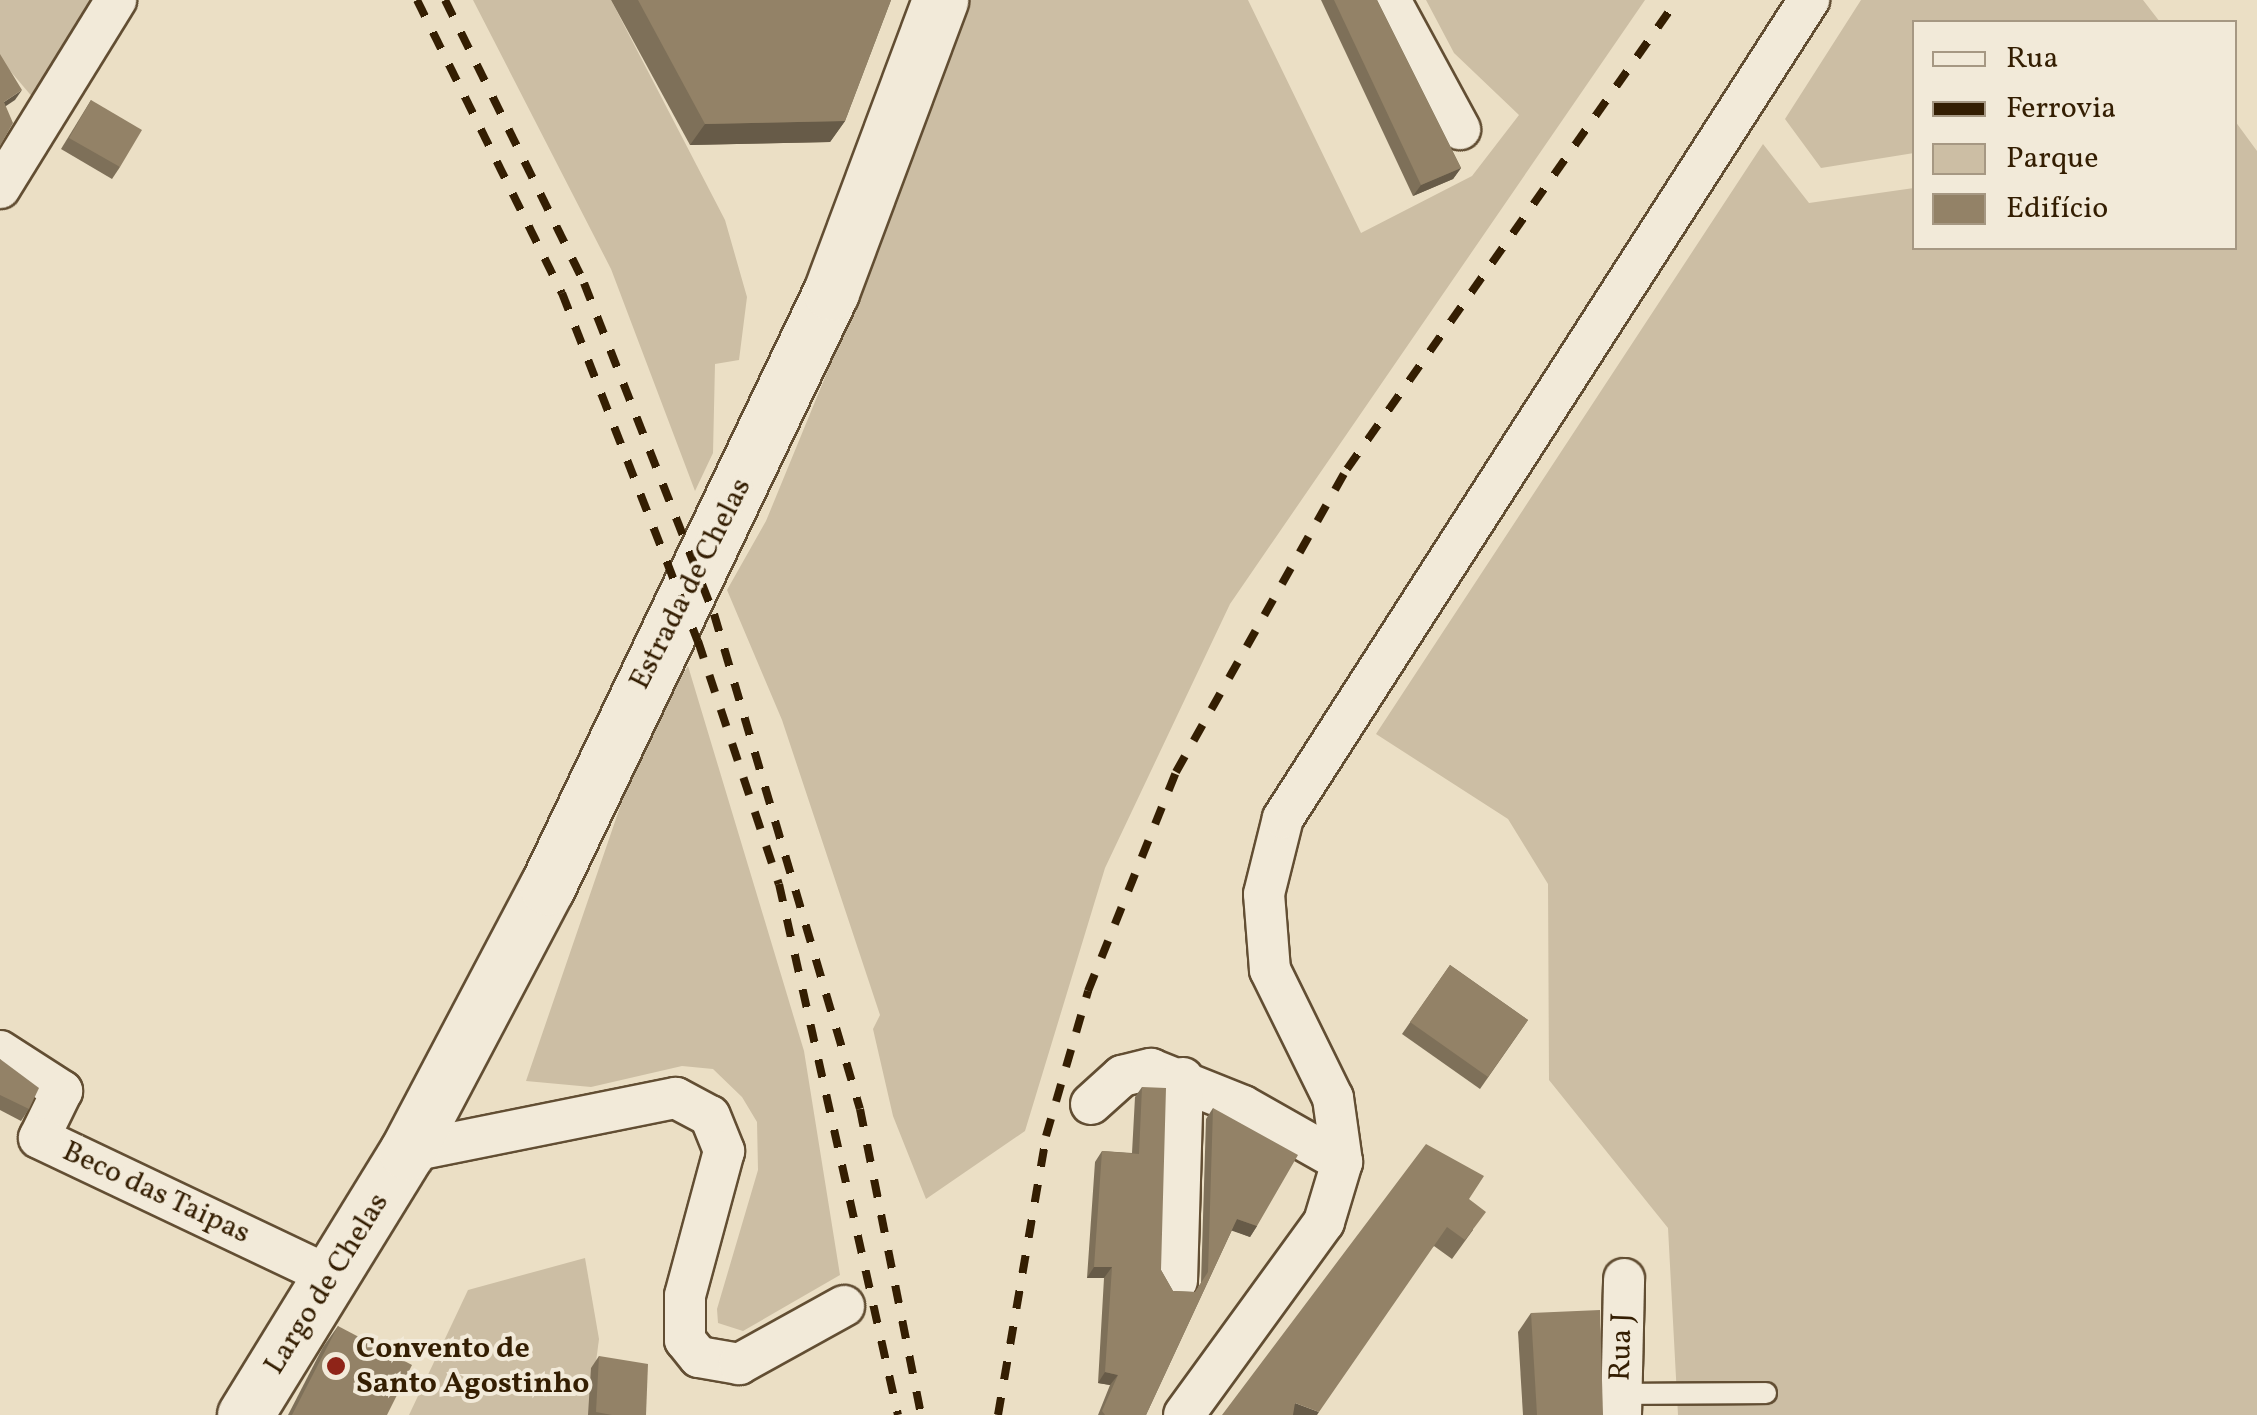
<!DOCTYPE html>
<meta charset="utf-8">
<style>
body{margin:0}
#map{position:relative;width:2257px;height:1415px;overflow:hidden;background:#ebdfc5;font-family:Vollkorn,serif}
div>[style]{position:absolute}
[style*='--x']{left:calc(var(--x)*1px);top:calc(var(--y)*1px);width:calc(var(--w)*1px);rotate:calc(var(--a)*1deg)}
.green>*{inset:0;background:#ccbea4}
.roads{filter:drop-shadow(2px 0 #624e33) drop-shadow(-2px 0 #624e33) drop-shadow(0 2px #624e33) drop-shadow(0 -2px #624e33)}
.service>*{height:20px;margin:-10px;padding:0 10px;transform-origin:10px;border-radius:10px;background:#f2ead9}
.minor>*{height:40px;margin:-20px;padding:0 20px;transform-origin:20px;border-radius:20px;background:#f2ead9}
.secondary>*{height:55px;margin:-27.5px;padding:0 27.5px;transform-origin:27.5px;border-radius:27.5px;background:#f2ead9}
.rail>*{height:8px;margin-top:-4px;transform-origin:0;background:repeating-linear-gradient(90deg,#341e02 0 18px,transparent 0 36px)}
.wall>*{inset:0;background:#7e7059}
.shaded-wall>*{inset:0;background:#675b48}
.building>*{inset:0;background:#938267}
.dots>*{width:28px;height:28px;translate:-50% -50%;box-sizing:border-box;border:5px solid #f2ead9;border-radius:50%}
span{translate:-50% -50%;white-space:nowrap;text-align:center;line-height:1.15;-webkit-text-stroke:8px #f2ead9;paint-order:stroke}
.street-label{font-size:30px;color:#341e02}
.poi-label{font-size:30px;color:#341e02;font-weight:700}
.left{translate:0 -50%;text-align:left}
.legend{position:absolute;left:1912px;top:20px;width:325px;height:230px;box-sizing:border-box;background:#f2ead9;border:2px solid #a69883;margin:0;padding:12px 18px;list-style:none;font-size:30px;color:#341e02}
.legend li{display:flex;align-items:center;gap:20px;height:50px}
.legend b{width:50px;border:2px solid #a69883}
</style>
<div id="map">
<div class="green">
<div style="clip-path:polygon(0 0,116px 0,46px 113px,0 59px)"></div>
<div style="clip-path:polygon(473px 0,611px 0,725px 220px,747px 297px,739px 360px,715px 364px,713px 453px,695px 491px,611px 269px)"></div>
<div style="clip-path:polygon(964px 0,1248px 0,1361px 233px,1472px 176px,1519px 115px,1454px 53px,1426px 0,1645px 0,1230px 604px,1105px 868px,1025px 1131px,926px 1199px,893px 1116px,873px 1029px,880px 1015px,782px 720px,727px 590px,766px 521px,851px 314px)"></div>
<div style="clip-path:polygon(1861px 0,2143px 0,2160px 22px,1914px 22px,1914px 153px,1821px 168px,1785px 119px)"></div>
<div style="clip-path:polygon(2235px 121px,2257px 151px,2257px 1415px,1678px 1415px,1668px 1228px,1549px 1080px,1548px 884px,1508px 819px,1376px 734px,1763px 144px,1809px 203px,1914px 188px,1914px 248px,2234px 248px)"></div>
<div style="clip-path:polygon(688px 666px,804px 1051px,840px 1275px,743px 1331px,718px 1323px,717px 1309px,758px 1170px,757px 1122px,742px 1097px,713px 1069px,682px 1066px,591px 1087px,526px 1081px,644px 737px)"></div>
<div style="clip-path:polygon(585px 1258px,599px 1339px,589px 1415px,409px 1415px,468px 1290px)"></div>
</div>
<div class="roads">
<div class="service">
<div style="--x:1620;--y:1394;--w:146;--a:-0.4"></div>
</div>
<div class="minor">
<div style="--x:1390;--y:0;--w:147;--a:61.5"></div>
<div style="--x:0;--y:188;--w:221;--a:-58.3"></div>
<div style="--x:0;--y:1051;--w:74;--a:32.8"></div>
<div style="--x:62;--y:1091;--w:52;--a:116.1"></div>
<div style="--x:39;--y:1138;--w:324;--a:25.4"></div>
<div style="--x:1091;--y:1104;--w:42;--a:-42.1"></div>
<div style="--x:1122;--y:1076;--w:30;--a:-14"></div>
<div style="--x:1151;--y:1069;--w:99;--a:21.9"></div>
<div style="--x:1243;--y:1106;--w:114;--a:29.5"></div>
<div style="--x:1342;--y:1162;--w:63;--a:106.7"></div>
<div style="--x:1324;--y:1222;--w:238;--a:126"></div>
<div style="--x:407;--y:1152;--w:274;--a:-11.4"></div>
<div style="--x:676;--y:1098;--w:38;--a:28"></div>
<div style="--x:710;--y:1116;--w:38;--a:68"></div>
<div style="--x:724;--y:1151;--w:150;--a:105.1"></div>
<div style="--x:685;--y:1296;--w:44;--a:90"></div>
<div style="--x:685;--y:1340;--w:22;--a:51"></div>
<div style="--x:699;--y:1357;--w:41;--a:9.9"></div>
<div style="--x:739;--y:1364;--w:120;--a:-28.9"></div>
<div style="--x:1342;--y:1162;--w:65;--a:-98"></div>
<div style="--x:1333;--y:1098;--w:143;--a:-116.2"></div>
<div style="--x:1270;--y:970;--w:76;--a:-94.5"></div>
<div style="--x:1264;--y:894;--w:78;--a:-76"></div>
<div style="--x:1283;--y:818;--w:973;--a:-57.26"></div>
<div style="--x:1177;--y:1281;--w:203;--a:-88.3"></div>
<div style="--x:1621;--y:1415;--w:136;--a:-88.7"></div>
</div>
<div class="secondary">
<div style="--x:245;--y:1415;--w:309;--a:-58.4"></div>
<div style="--x:407;--y:1152;--w:300;--a:-62.2"></div>
<div style="--x:547;--y:887;--w:659;--a:-64.48"></div>
<div style="--x:831;--y:292;--w:312;--a:-69.5"></div>
</div>
</div>
<div class="rail">
<div style="--x:417;--y:0;--w:327;--a:63.7"></div>
<div style="--x:562;--y:293;--w:374;--a:68.7"></div>
<div style="--x:698;--y:641;--w:256;--a:71.6"></div>
<div style="--x:779;--y:884;--w:544;--a:77.37"></div>
<div style="--x:445;--y:0;--w:315;--a:63.8"></div>
<div style="--x:584;--y:283;--w:356;--a:68.6"></div>
<div style="--x:714;--y:614;--w:516;--a:73.57"></div>
<div style="--x:860;--y:1109;--w:312;--a:78.7"></div>
<div style="--x:998;--y:1415;--w:283;--a:-80.2"></div>
<div style="--x:1046;--y:1136;--w:151;--a:-73.8"></div>
<div style="--x:1088;--y:991;--w:236;--a:-68.1"></div>
<div style="--x:1176;--y:772;--w:348;--a:-60.6"></div>
<div style="--x:1347;--y:469;--w:573;--a:-54.87"></div>
</div>
<div class="wall">
<div style="clip-path:polygon(611px 0,891px 0,845px 121px,830px 142px,690px 145px)"></div>
<div style="clip-path:polygon(1321px 0,1377px 0,1461px 168px,1453px 179px,1413px 196px)"></div>
<div style="clip-path:polygon(91px 100px,120px 167px,112px 179px,61px 149px)"></div>
<div style="clip-path:polygon(1450px 965px,1528px 1020px,1480px 1089px,1402px 1034px)"></div>
<div style="clip-path:polygon(0 1059px,29px 1109px,21px 1121px,0 1110px)"></div>
<div style="clip-path:polygon(1142px 1087px,1161px 1270px,1173px 1291px,1195px 1292px,1201px 1283px,1206px 1119px,1213px 1108px,1257px 1226px,1250px 1237px,1232px 1230px,1146px 1415px,1098px 1415px,1110px 1385px,1098px 1383px,1104px 1278px,1087px 1278px,1095px 1162px,1102px 1151px,1132px 1153px,1135px 1097px)"></div>
<div style="clip-path:polygon(1469px 1199px,1473px 1230px,1452px 1259px,1434px 1246px,1222px 1415px)"></div>
<div style="clip-path:polygon(1531px 1313px,1603px 1415px,1523px 1415px,1518px 1332px)"></div>
<div style="clip-path:polygon(338px 1326px,387px 1415px,288px 1415px,323px 1347px)"></div>
<div style="clip-path:polygon(599px 1356px,646px 1415px,588px 1415px,591px 1368px)"></div>
</div>
<div class="shaded-wall">
<div style="clip-path:polygon(22px 90px,15px 100px,0 110px,4px 102px)"></div>
<div style="clip-path:polygon(845px 121px,830px 142px,690px 145px,705px 124px)"></div>
<div style="clip-path:polygon(1461px 168px,1453px 179px,1413px 196px,1421px 185px)"></div>
<div style="clip-path:polygon(1237px 1219px,1257px 1226px,1250px 1237px,1230px 1230px)"></div>
<div style="clip-path:polygon(1094px 1267px,1112px 1267px,1104px 1278px,1087px 1278px)"></div>
<div style="clip-path:polygon(1105px 1372px,1118px 1375px,1110px 1385px,1098px 1383px)"></div>
<div style="clip-path:polygon(1295px 1403px,1319px 1412px,1317px 1415px,1287px 1415px)"></div>
</div>
<div class="building">
<div style="clip-path:polygon(638px 0,891px 0,845px 121px,705px 124px)"></div>
<div style="clip-path:polygon(1334px 0,1377px 0,1461px 168px,1421px 185px)"></div>
<div style="clip-path:polygon(0 54px,22px 90px,4px 102px,13px 123px,0 146px)"></div>
<div style="clip-path:polygon(91px 100px,142px 130px,120px 167px,69px 138px)"></div>
<div style="clip-path:polygon(1450px 965px,1528px 1020px,1488px 1077px,1410px 1022px)"></div>
<div style="clip-path:polygon(0 1059px,39px 1088px,29px 1109px,0 1095px)"></div>
<div style="clip-path:polygon(1142px 1087px,1166px 1088px,1161px 1270px,1173px 1291px,1195px 1292px,1208px 1272px,1213px 1108px,1298px 1155px,1257px 1226px,1237px 1219px,1146px 1415px,1105px 1415px,1102px 1411px,1118px 1375px,1105px 1372px,1112px 1267px,1094px 1267px,1102px 1151px,1139px 1154px)"></div>
<div style="clip-path:polygon(1426px 1144px,1484px 1176px,1469px 1199px,1486px 1212px,1465px 1240px,1447px 1227px,1319px 1412px,1295px 1403px,1293px 1415px,1222px 1415px)"></div>
<div style="clip-path:polygon(1600px 1310px,1603px 1415px,1537px 1415px,1531px 1313px)"></div>
<div style="clip-path:polygon(338px 1326px,412px 1365px,387px 1415px,292px 1415px)"></div>
<div style="clip-path:polygon(599px 1356px,648px 1364px,646px 1415px,612px 1415px,596px 1412px)"></div>
</div>
<div class="dots">
<div style="left:336px;top:1366px;background:#8f2418"></div>
</div>
<div class="street-label">
<span style="left:691px;top:584px;rotate:-63deg">Estrada de Chelas</span>
<span style="left:156px;top:1193px;rotate:25deg">Beco das Taipas</span>
<span style="left:327px;top:1284px;rotate:-58deg">Largo de Chelas</span>
<span style="left:1622px;top:1347px;rotate:-88deg">Rua J</span>
</div>
<div class="poi-label">
<span class="left" style="left:356px;top:1366px">Convento de<br>Santo Agostinho</span>
</div>
<ul class="legend">
<li><b style="height:12px;background:#f2ead9"></b>Rua</li>
<li><b style="height:12px;background:#341e02"></b>Ferrovia</li>
<li><b style="height:28px;background:#ccbea4"></b>Parque</li>
<li><b style="height:28px;background:#938267"></b>Edifício</li>
</ul>
</div>
